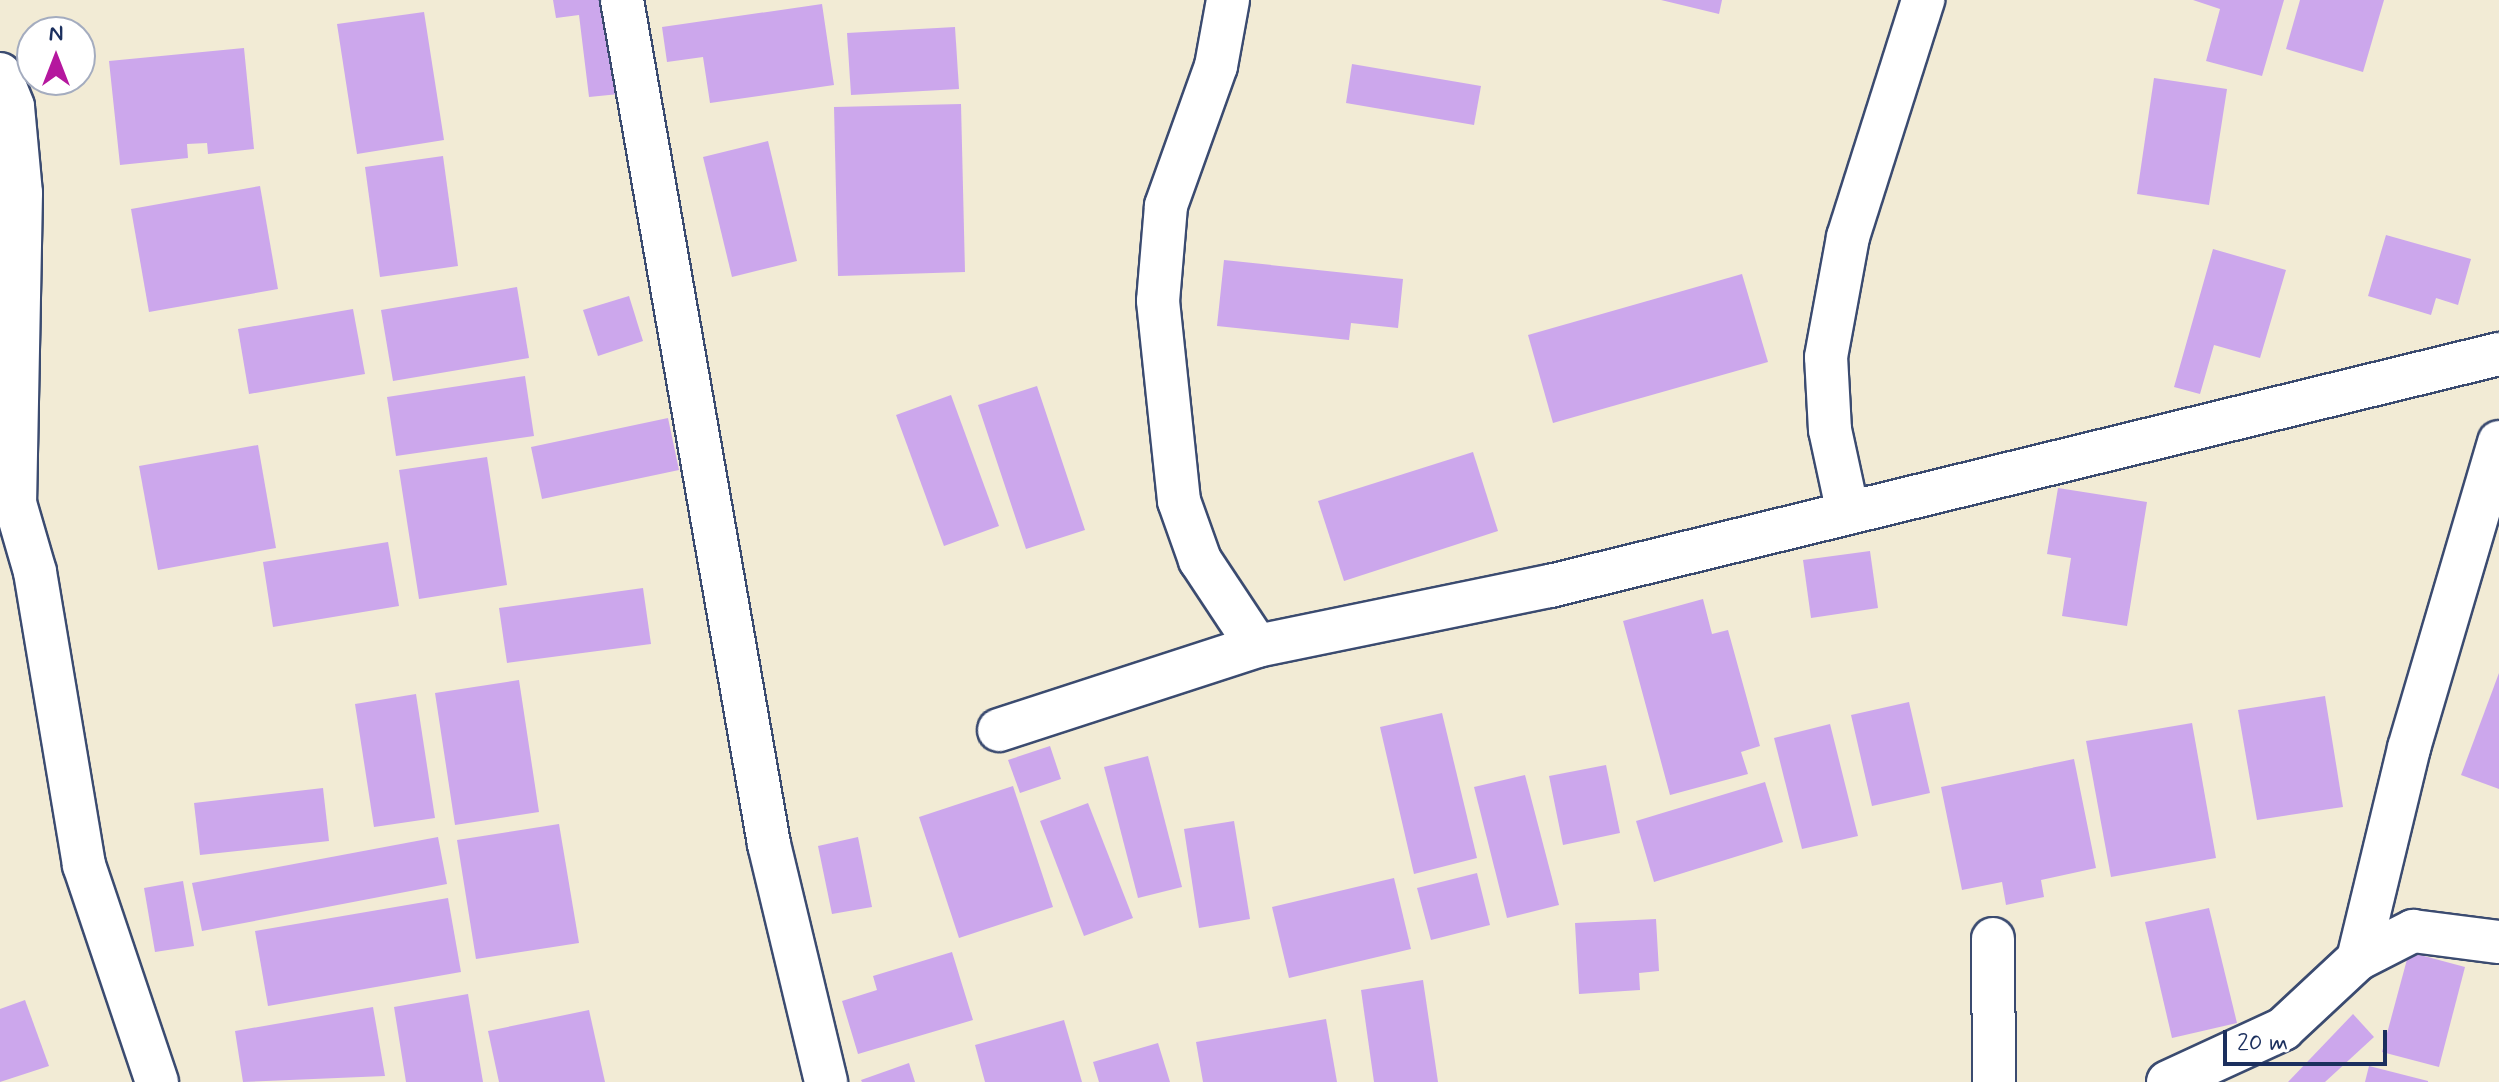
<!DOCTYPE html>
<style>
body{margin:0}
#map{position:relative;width:2499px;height:1082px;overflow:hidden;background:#f2ebd5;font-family:Mynerve,sans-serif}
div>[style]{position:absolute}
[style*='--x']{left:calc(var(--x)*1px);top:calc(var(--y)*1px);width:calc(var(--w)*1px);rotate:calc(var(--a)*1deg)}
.building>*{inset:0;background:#cca7ec}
.roads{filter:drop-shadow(2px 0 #3b4b70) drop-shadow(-2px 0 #3b4b70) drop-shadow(0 2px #3b4b70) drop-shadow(0 -2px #3b4b70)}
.street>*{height:42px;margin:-21px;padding:0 21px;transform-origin:21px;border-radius:21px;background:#fff}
span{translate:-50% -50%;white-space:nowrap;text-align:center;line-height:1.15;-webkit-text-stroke:7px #fff;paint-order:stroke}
.north{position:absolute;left:16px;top:16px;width:80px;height:80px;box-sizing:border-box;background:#fff;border:2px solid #a4acbf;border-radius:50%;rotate:0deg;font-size:22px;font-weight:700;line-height:32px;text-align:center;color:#1b2f5e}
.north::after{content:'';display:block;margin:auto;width:28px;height:36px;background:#b5179e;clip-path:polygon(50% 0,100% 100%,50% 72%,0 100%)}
.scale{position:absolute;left:2223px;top:1030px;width:164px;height:36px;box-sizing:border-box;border:4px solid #1b2f5e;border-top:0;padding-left:10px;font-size:24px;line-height:28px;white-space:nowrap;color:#1b2f5e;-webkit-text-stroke:6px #fff;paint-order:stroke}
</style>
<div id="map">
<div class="building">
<div style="clip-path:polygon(553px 0,617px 0,629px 93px,589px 97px,579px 15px,556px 18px)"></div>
<div style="clip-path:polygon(1661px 0,1722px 0,1719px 14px)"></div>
<div style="clip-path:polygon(2193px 0,2284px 0,2262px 76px,2206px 61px,2220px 9px)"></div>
<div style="clip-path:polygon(2300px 0,2384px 0,2363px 72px,2286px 49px)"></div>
<div style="clip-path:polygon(822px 4px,834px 85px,710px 103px,703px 57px,667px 62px,662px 27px)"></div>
<div style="clip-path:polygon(424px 12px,444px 140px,357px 154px,337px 24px)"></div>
<div style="clip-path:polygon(955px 27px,959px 89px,851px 95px,847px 33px)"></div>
<div style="clip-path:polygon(244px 48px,254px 149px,208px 154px,207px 143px,187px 144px,188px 158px,120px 165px,109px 61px)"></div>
<div style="clip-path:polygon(1352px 64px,1481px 86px,1474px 125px,1346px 103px)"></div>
<div style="clip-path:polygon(2154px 78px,2227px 89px,2209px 205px,2137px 194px)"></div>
<div style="clip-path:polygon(961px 104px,965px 272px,838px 276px,834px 107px)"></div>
<div style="clip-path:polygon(768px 141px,797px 261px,732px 277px,703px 157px)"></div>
<div style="clip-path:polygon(443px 156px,458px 266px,380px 277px,365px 167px)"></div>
<div style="clip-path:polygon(260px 186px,278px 289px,149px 312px,131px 209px)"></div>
<div style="clip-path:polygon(2386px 235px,2471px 259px,2458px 305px,2436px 298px,2431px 315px,2368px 296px)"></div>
<div style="clip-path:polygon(2213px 249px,2286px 270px,2260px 358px,2214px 345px,2200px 394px,2174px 387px)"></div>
<div style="clip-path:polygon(1224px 260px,1403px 279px,1398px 328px,1351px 323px,1349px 340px,1217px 326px)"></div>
<div style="clip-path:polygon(1742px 274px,1768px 362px,1553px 423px,1528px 335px)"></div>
<div style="clip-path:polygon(517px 287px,529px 358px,393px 381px,381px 310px)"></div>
<div style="clip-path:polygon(629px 296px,643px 341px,598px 356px,583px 310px)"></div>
<div style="clip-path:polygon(353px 309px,365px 374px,249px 394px,238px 329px)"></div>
<div style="clip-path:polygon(525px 376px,534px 436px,396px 456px,387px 397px)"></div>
<div style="clip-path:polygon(1037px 386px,1085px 530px,1026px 549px,978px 405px)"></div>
<div style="clip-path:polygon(951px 395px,999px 526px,944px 546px,896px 415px)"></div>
<div style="clip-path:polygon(668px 418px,679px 470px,542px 499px,531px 447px)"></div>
<div style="clip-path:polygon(258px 445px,276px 548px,158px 570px,139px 466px)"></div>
<div style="clip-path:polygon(1473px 452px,1498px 531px,1344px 581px,1318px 501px)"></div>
<div style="clip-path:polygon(487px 457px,507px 585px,419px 599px,399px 470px)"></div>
<div style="clip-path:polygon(2058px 488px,2147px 502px,2127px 626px,2062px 616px,2071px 558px,2047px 554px)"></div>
<div style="clip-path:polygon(388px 542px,399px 606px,273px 627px,263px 562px)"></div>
<div style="clip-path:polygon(1870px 551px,1878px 608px,1811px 618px,1803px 560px)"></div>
<div style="clip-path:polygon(643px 588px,651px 644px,507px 663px,499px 608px)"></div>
<div style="clip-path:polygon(1703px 599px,1712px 634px,1728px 630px,1760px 746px,1741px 752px,1748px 774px,1670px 795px,1623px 621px)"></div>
<div style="clip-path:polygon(2499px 673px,2499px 789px,2461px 775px)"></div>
<div style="clip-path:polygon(519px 680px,539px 812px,455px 825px,435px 693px)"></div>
<div style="clip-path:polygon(416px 694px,435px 818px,374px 827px,355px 704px)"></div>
<div style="clip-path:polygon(2325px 696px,2343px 807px,2257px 820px,2238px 710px)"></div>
<div style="clip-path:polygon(1909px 702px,1930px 793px,1872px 806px,1851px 715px)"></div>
<div style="clip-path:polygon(1442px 713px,1477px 858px,1414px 874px,1380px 727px)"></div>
<div style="clip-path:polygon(2192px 723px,2216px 858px,2111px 877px,2086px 741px)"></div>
<div style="clip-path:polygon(1830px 724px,1858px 836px,1802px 849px,1774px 738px)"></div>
<div style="clip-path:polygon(1050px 746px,1061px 779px,1020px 793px,1008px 760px)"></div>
<div style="clip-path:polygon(1148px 756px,1182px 887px,1138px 898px,1104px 767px)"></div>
<div style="clip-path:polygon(2074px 759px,2096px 868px,2041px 880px,2044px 897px,2006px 905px,2002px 882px,1962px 890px,1941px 787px)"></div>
<div style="clip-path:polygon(1606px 765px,1620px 833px,1563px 845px,1549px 776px)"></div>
<div style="clip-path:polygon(1525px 775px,1559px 905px,1507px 918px,1474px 787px)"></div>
<div style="clip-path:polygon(1765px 782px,1783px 842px,1654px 882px,1636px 821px)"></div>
<div style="clip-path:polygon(1013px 786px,1053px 907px,959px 938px,919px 817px)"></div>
<div style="clip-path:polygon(323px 788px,329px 841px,200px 855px,194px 803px)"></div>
<div style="clip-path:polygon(1088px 803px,1133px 918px,1084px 936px,1040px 821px)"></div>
<div style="clip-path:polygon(1234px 821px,1250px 919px,1199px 928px,1184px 829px)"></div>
<div style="clip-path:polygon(559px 824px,579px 943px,476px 959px,457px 840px)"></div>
<div style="clip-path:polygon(438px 837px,447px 884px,202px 931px,192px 883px)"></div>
<div style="clip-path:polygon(858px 837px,872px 907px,832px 914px,818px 846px)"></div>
<div style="clip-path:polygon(1477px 873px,1490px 925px,1431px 940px,1417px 888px)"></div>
<div style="clip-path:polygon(1394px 878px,1411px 949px,1289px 978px,1272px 907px)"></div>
<div style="clip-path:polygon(183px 881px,194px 946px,155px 952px,144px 888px)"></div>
<div style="clip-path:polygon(448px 898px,461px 972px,268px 1006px,255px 931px)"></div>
<div style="clip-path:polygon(2209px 908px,2237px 1023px,2172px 1038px,2145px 922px)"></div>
<div style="clip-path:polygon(1656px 919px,1659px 971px,1639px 973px,1640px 990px,1579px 994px,1575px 923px)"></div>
<div style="clip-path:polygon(952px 952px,973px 1020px,858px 1054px,842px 1001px,877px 990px,873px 976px)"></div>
<div style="clip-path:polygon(2409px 952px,2465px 967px,2439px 1067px,2382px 1052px)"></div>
<div style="clip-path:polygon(1423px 980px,1438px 1082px,1374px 1082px,1361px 990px)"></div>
<div style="clip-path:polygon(468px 994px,483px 1082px,406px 1082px,394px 1007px)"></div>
<div style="clip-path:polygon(25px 1000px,49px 1066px,0 1082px,0 1009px)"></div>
<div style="clip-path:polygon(373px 1007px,385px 1076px,243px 1082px,235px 1031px)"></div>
<div style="clip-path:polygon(589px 1010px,605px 1082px,499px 1082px,488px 1031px)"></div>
<div style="clip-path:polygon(2353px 1014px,2374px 1037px,2325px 1082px,2288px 1082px)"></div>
<div style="clip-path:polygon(1326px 1019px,1337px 1082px,1203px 1082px,1196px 1042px)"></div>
<div style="clip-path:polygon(1064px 1020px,1082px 1082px,985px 1082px,975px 1045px)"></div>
<div style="clip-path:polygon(1158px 1043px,1170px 1082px,1099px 1082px,1093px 1062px)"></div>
<div style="clip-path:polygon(909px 1063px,915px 1082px,862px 1082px,861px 1080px)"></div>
<div style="clip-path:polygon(2369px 1066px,2428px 1081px,2428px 1082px,2365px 1082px)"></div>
</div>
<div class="roads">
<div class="street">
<div style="--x:622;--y:0;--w:857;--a:80.12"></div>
<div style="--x:769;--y:844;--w:245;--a:76.5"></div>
<div style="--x:1228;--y:0;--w:67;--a:100.3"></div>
<div style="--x:1216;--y:66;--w:149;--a:109.7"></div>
<div style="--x:1166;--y:206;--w:95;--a:94.8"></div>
<div style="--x:1158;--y:301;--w:201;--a:84"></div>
<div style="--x:1179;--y:501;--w:63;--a:70.4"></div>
<div style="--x:1200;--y:560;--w:103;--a:56.5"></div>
<div style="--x:0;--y:74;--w:35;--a:68"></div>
<div style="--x:13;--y:107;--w:86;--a:84.7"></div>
<div style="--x:21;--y:193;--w:310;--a:91.1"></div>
<div style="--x:15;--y:503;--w:72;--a:73.8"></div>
<div style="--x:35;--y:572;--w:297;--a:80.5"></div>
<div style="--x:84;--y:865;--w:229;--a:71.4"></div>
<div style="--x:1848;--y:513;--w:85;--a:-102.2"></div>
<div style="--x:1830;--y:430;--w:73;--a:-93.1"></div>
<div style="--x:1826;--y:357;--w:122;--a:-79.6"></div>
<div style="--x:1848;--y:237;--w:249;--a:-72.4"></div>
<div style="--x:999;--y:730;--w:271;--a:-18"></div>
<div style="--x:1257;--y:646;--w:299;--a:-11.6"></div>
<div style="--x:1550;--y:586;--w:977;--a:-13.74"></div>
<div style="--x:1993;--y:939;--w:143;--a:89.6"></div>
<div style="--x:2358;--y:959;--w:217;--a:-76.4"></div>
<div style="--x:2409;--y:748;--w:319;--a:-73.6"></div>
<div style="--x:2168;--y:1082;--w:127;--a:-24.7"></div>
<div style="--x:2283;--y:1029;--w:103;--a:-43"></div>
<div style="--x:2358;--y:959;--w:62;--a:-27"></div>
<div style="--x:2413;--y:931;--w:87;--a:7.3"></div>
</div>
</div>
<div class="north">N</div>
<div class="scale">20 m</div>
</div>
